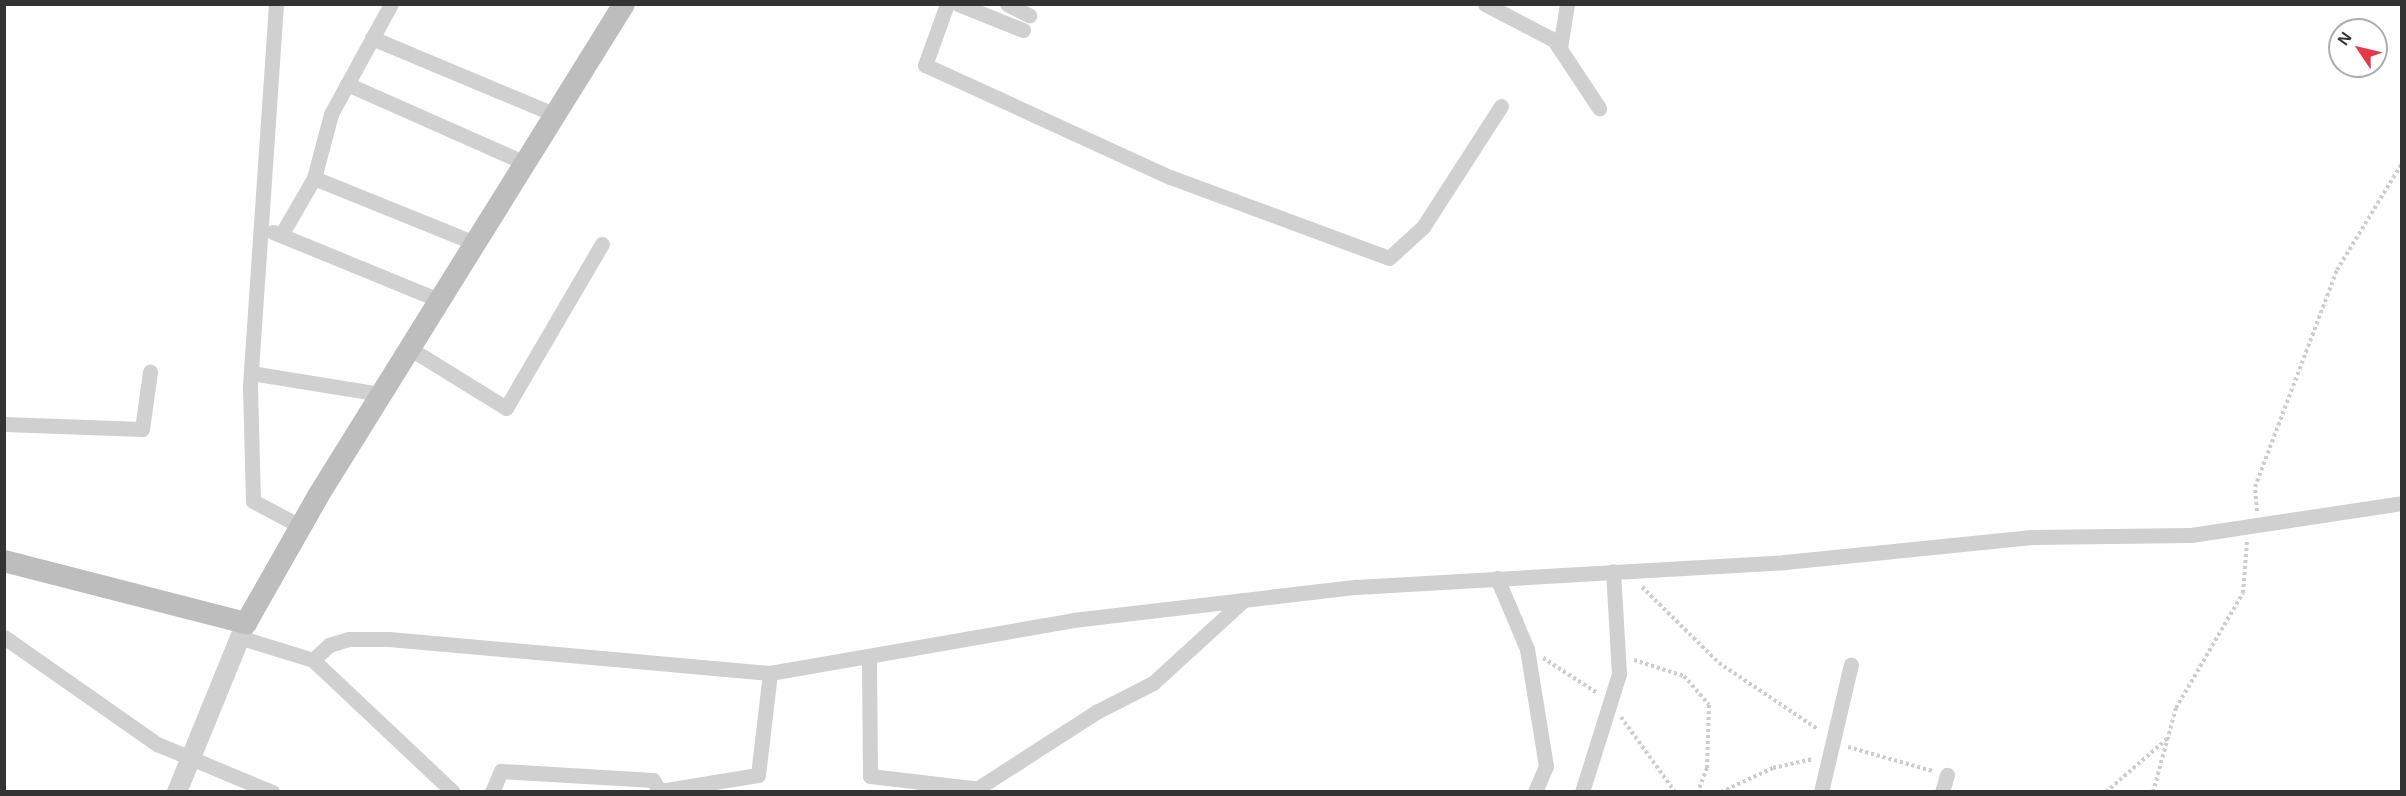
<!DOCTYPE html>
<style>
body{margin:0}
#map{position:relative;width:2406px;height:796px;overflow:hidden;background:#fff;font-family:Helvetica,sans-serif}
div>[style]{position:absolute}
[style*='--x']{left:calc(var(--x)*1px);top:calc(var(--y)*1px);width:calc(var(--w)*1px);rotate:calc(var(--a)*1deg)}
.path>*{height:4px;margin-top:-2px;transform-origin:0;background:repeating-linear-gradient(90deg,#cdcdcd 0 3px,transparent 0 6px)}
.minor>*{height:15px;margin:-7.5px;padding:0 7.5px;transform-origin:7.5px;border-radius:7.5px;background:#d0d0d0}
.tertiary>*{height:20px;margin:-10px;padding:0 10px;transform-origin:10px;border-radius:10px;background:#d0d0d0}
.secondary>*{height:22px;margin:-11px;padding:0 11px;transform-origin:11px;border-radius:11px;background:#bdbdbd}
span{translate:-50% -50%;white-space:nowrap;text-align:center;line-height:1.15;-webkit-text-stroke:6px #fff;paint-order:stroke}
.frame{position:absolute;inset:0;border:6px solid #333;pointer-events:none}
.north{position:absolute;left:2328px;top:18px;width:60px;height:60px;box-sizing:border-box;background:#fff;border:2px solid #adadad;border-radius:50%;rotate:305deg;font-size:16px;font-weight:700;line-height:24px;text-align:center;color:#333}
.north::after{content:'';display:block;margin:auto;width:21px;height:27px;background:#e63946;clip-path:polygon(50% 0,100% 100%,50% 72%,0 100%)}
</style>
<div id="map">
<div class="path">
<div style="--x:2257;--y:511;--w:24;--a:-95"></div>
<div style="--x:2255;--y:487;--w:232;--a:-69.3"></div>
<div style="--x:2337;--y:270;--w:125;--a:-58.7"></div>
<div style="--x:1642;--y:587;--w:108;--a:44.6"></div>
<div style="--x:1719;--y:663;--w:120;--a:33.8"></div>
<div style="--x:1543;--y:658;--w:64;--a:32.9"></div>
<div style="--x:1634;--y:660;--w:52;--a:17.7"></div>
<div style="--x:1684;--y:676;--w:38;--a:49"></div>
<div style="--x:1709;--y:705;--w:63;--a:91.8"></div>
<div style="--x:1707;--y:768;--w:26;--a:111"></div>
<div style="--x:1621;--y:717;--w:92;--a:54.2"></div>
<div style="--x:1848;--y:747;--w:88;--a:15.8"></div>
<div style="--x:1721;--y:792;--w:57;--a:-24.8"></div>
<div style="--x:1773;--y:768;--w:41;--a:-12.7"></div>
<div style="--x:2106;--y:792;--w:81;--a:-41"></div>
<div style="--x:2153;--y:792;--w:87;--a:-74.7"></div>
<div style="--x:2176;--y:708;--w:133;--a:-59.8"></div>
<div style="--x:2243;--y:593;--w:52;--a:-85.6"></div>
</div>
<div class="minor">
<div style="--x:276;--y:4;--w:384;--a:93.9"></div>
<div style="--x:250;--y:387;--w:114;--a:88.5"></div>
<div style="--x:253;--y:501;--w:55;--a:28"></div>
<div style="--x:947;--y:4;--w:65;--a:109.8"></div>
<div style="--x:925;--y:65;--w:269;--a:24.6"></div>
<div style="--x:1170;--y:177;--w:233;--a:20.3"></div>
<div style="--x:1389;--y:258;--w:46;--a:-42.4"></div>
<div style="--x:1423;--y:227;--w:144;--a:-57.2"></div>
<div style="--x:958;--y:4;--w:70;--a:21.8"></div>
<div style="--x:1007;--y:4;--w:25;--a:27"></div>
<div style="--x:1485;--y:4;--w:78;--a:27.6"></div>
<div style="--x:1554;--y:40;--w:82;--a:56.5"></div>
<div style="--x:372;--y:38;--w:199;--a:22.7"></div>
<div style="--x:1560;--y:48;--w:45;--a:-81"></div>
<div style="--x:347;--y:84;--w:195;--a:23.9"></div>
<div style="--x:314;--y:178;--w:174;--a:22"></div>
<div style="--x:273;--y:232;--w:179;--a:22.3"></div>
<div style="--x:281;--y:235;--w:66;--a:-59.9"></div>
<div style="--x:314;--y:178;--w:66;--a:-75.1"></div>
<div style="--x:331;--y:114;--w:125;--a:-61.4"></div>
<div style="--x:409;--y:348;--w:114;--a:31.7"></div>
<div style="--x:506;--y:408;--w:190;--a:-59.7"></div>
<div style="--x:251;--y:373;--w:132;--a:9.2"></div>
<div style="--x:4;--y:424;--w:138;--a:2.1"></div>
<div style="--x:142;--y:429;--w:58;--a:-82"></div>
<div style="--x:1497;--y:578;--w:77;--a:67.1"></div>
<div style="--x:1527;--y:649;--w:119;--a:80.8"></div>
<div style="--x:1546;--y:766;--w:28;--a:113"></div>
<div style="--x:4;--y:637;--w:187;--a:35"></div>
<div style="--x:157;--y:744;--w:125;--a:22.7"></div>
<div style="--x:242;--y:638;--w:74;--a:17.2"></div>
<div style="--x:313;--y:660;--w:192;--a:43.3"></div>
<div style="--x:313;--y:660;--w:22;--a:-43"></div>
<div style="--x:329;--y:645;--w:21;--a:-17"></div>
<div style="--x:349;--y:639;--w:40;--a:0"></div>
<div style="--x:389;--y:639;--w:383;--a:5.1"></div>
<div style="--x:770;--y:673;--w:308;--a:-9.9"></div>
<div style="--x:1073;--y:620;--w:285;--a:-6.7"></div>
<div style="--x:1356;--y:587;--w:430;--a:-3.3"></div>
<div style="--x:1785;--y:562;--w:248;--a:-5.8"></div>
<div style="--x:2032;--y:537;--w:159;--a:-0.7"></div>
<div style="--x:2191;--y:535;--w:213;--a:-8.6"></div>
<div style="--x:869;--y:660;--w:116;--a:89.5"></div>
<div style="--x:870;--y:776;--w:111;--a:6.7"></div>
<div style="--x:660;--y:791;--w:99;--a:-9.3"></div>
<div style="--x:758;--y:775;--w:103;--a:-83.3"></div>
<div style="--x:492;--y:792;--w:23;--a:-67"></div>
<div style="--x:501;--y:771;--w:152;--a:3.4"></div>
<div style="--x:653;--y:780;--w:14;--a:60"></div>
<div style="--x:972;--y:792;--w:148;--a:-32.8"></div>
<div style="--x:1096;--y:712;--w:64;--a:-27"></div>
<div style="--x:1153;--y:683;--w:123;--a:-42.4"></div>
<div style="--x:1582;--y:792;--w:124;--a:-72.6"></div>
<div style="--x:1619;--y:674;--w:103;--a:-93.3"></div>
<div style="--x:1821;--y:792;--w:131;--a:-76.8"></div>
<div style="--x:1942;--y:792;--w:18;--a:-74"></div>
</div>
<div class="tertiary">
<div style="--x:177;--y:792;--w:183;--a:-67.8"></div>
</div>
<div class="secondary">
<div style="--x:4;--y:561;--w:250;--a:14.4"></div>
<div style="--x:246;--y:623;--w:146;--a:-60.4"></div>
<div style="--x:318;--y:496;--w:579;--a:-58.12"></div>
</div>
<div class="frame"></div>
<div class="north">N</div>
</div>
